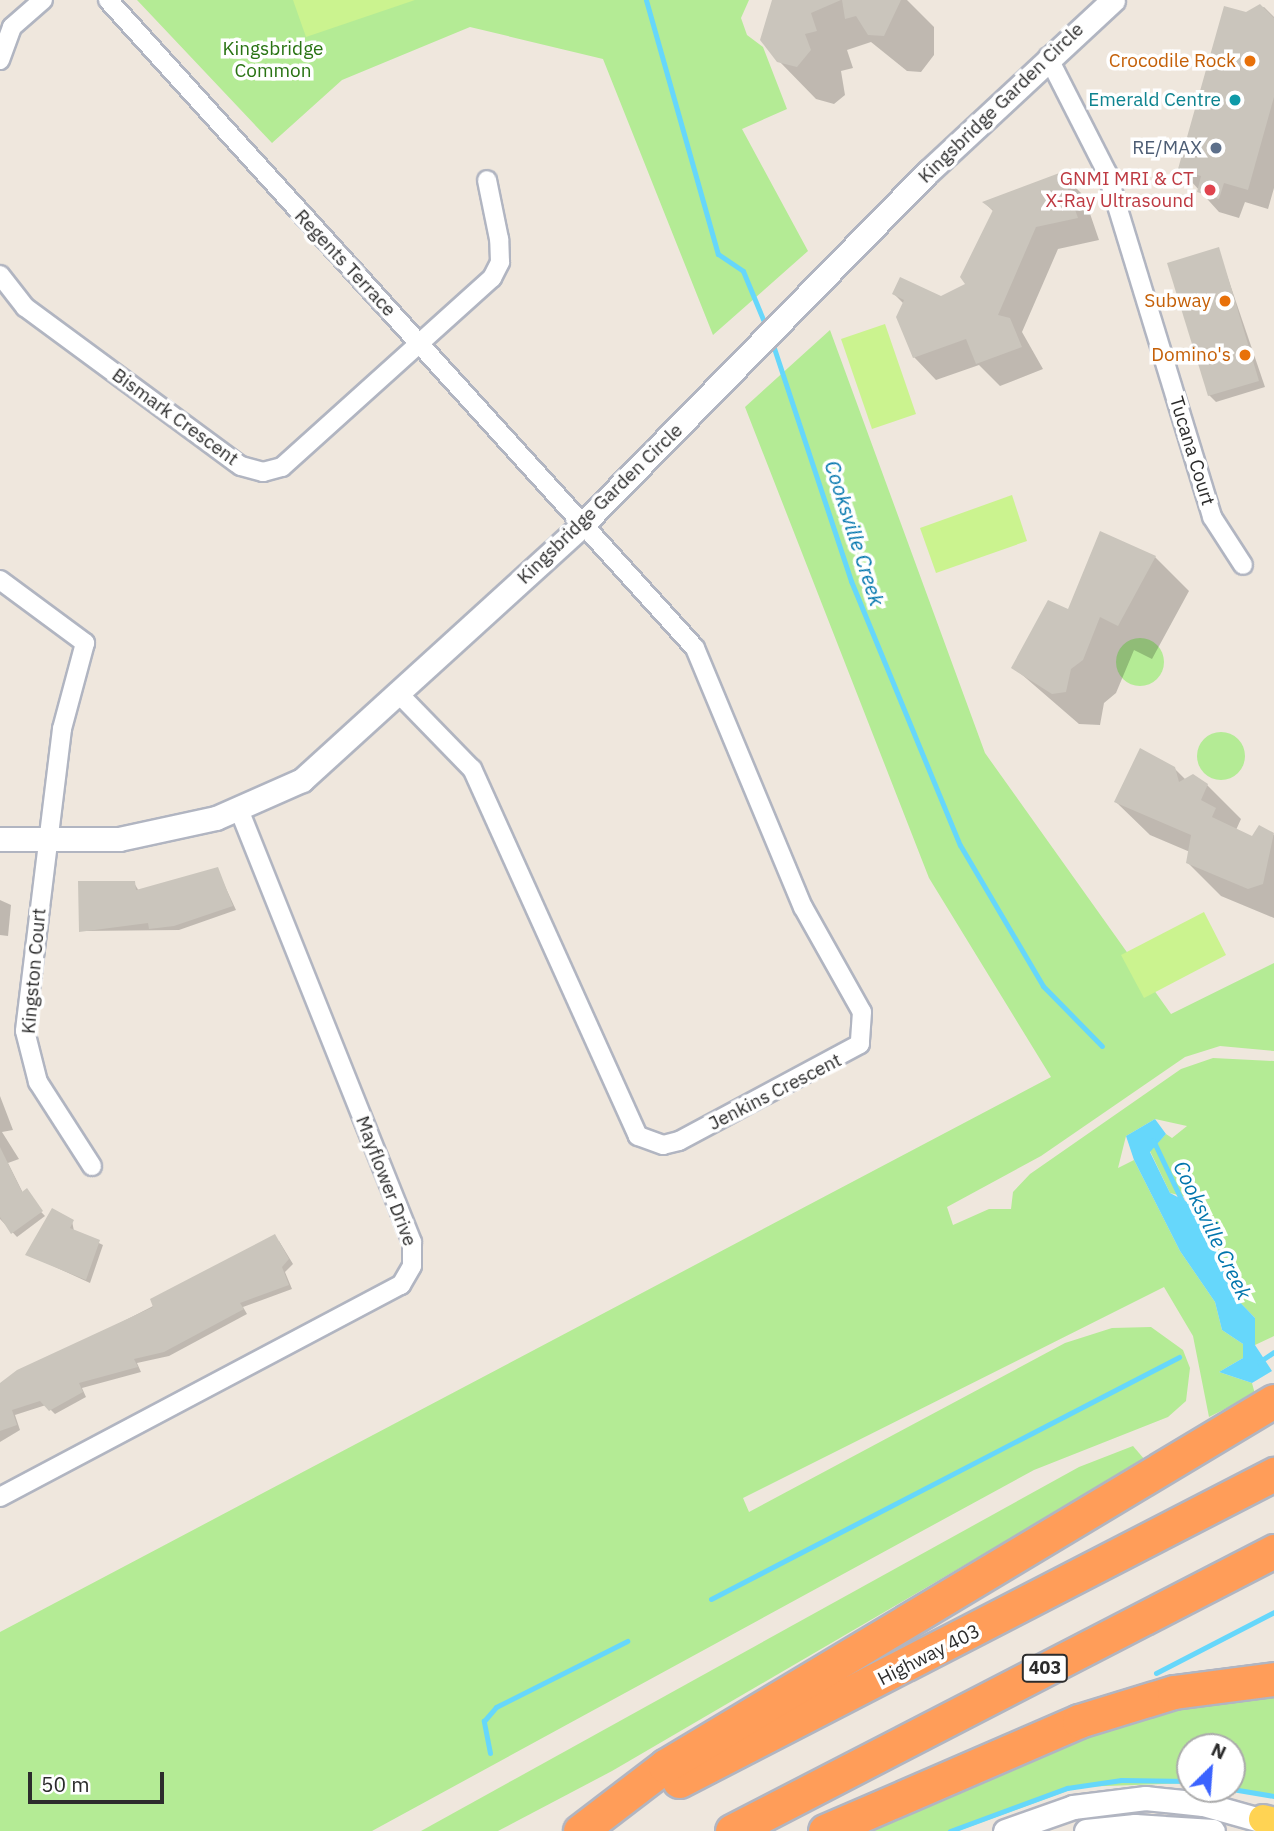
<!DOCTYPE html>
<style>
body{margin:0}
#map{position:relative;width:1274px;height:1831px;overflow:hidden;background:#efe7dd;font-family:"IBM Plex Sans",sans-serif}
div>[style]{position:absolute}
[style*='--x']{left:calc(var(--x)*1px);top:calc(var(--y)*1px);width:calc(var(--w)*1px);rotate:calc(var(--a)*1deg)}
.green>*{inset:0;background:#b4eb95}
.round{border-radius:50%}
.pitch>*{inset:0;background:#cbf38f}
.water>*{inset:0;background:#66d7fb}
.shadow>*{inset:0;background:#0003}
.stream>*{height:5px;margin:-2.5px;padding:0 2.5px;transform-origin:2.5px;border-radius:2.5px;background:#66d7fb}
.building>*{inset:0;background:#cac5bc}
.roads{filter:drop-shadow(2px 0 #b1b5c1) drop-shadow(-2px 0 #b1b5c1) drop-shadow(0 2px #b1b5c1) drop-shadow(0 -2px #b1b5c1)}
.minor>*{height:18px;margin:-9px;padding:0 9px;transform-origin:9px;border-radius:9px;background:#fff}
.tertiary>*{height:23px;margin:-11.5px;padding:0 11.5px;transform-origin:11.5px;border-radius:11.5px;background:#fff}
.primary>*{height:28px;margin:-14px;padding:0 14px;transform-origin:14px;border-radius:14px;background:#ffd353}
.motorway>*{height:33px;margin:-16.5px;padding:0 16.5px;transform-origin:16.5px;border-radius:16.5px;background:#ff9d59}
.dots>*{width:19px;height:19px;translate:-50% -50%;box-sizing:border-box;border:4px solid #fff;border-radius:50%}
span{translate:-50% -50%;white-space:nowrap;text-align:center;line-height:1.15;-webkit-text-stroke:7px #fff;paint-order:stroke}
.shield-label span{padding:2px 5px;background:#fff;border:2px solid;border-radius:5px;-webkit-text-stroke-width:0}
.shield-label{font-size:18px;color:#2c2c2c;font-weight:700}
.park-label{font-size:19px;color:#297313}
.food-label{font-size:19px;color:#c56008}
.right{translate:-100% -50%;text-align:right}
.culture-label{font-size:19px;color:#0d838f}
.street-label{font-size:19px;color:#2c2c2c}
.service-label{font-size:19px;color:#4e5e75}
.health-label{font-size:19px;color:#be3a42}
.water-label{font-size:21px;color:#0075ad;font-style:italic}
.north{position:absolute;left:1176px;top:1733px;width:70px;height:70px;box-sizing:border-box;background:#fff;border:2px solid #ababab;border-radius:50%;rotate:25deg;font-size:19px;font-weight:700;line-height:28px;text-align:center;color:#2c2c2c}
.north::after{content:'';display:block;margin:auto;width:24px;height:32px;background:#3b63ff;clip-path:polygon(50% 0,100% 100%,50% 72%,0 100%)}
.scale{position:absolute;left:28px;top:1772px;width:136px;height:32px;box-sizing:border-box;border:4px solid #2c2c2c;border-top:0;padding-left:9px;font-size:21px;line-height:24px;white-space:nowrap;color:#2c2c2c;-webkit-text-stroke:5px #fff;paint-order:stroke}
</style>
<div id="map">
<div class="green">
<div style="clip-path:polygon(137px 0,749px 0,741px 18px,747px 35px,763px 47px,787px 109px,742px 129px,808px 251px,713px 335px,603px 59px,470px 27px,342px 80px,272px 143px)"></div>
<div style="clip-path:polygon(830px 330px,985px 753px,1171px 1014px,1274px 963px,1274px 1051px,1220px 1046px,1185px 1057px,1041px 1156px,947px 1207px,953px 1225px,989px 1209px,1011px 1209px,1013px 1192px,1030px 1174px,1181px 1069px,1213px 1058px,1274px 1061px,1274px 1336px,1255px 1345px,1255px 1318px,1234px 1296px,1191px 1198px,1170px 1193px,1150px 1151px,1166px 1134px,1172px 1138px,1187px 1126px,1155px 1119px,1126px 1136px,1118px 1168px,1134px 1160px,1180px 1251px,1215px 1302px,1222px 1330px,1243px 1344px,1243px 1358px,1219px 1372px,1252px 1383px,1255px 1394px,1209px 1417px,1193px 1336px,1164px 1287px,743px 1498px,749px 1512px,1065px 1343px,1112px 1328px,1151px 1327px,1183px 1350px,1190px 1368px,1186px 1401px,1168px 1417px,1034px 1470px,372px 1831px,0 1831px,0 1632px,1051px 1077px,929px 878px,745px 407px)"></div>
<div class="round" style="left:1116px;top:638px;width:48px;height:48px"></div>
<div class="round" style="left:1197px;top:732px;width:48px;height:48px"></div>
<div style="clip-path:polygon(1133px 1446px,1145px 1460px,612px 1771px,498px 1831px,421px 1831px,1079px 1467px)"></div>
<div style="clip-path:polygon(1274px 1698px,1274px 1798px,1232px 1788px,1232px 1747px,1190px 1747px,1190px 1783px,1078px 1787px,958px 1831px,865px 1831px,1071px 1740px,1149px 1714px,1229px 1699px)"></div>
</div>
<div class="pitch">
<div style="clip-path:polygon(293px 0,415px 0,306px 37px)"></div>
<div style="clip-path:polygon(885px 324px,916px 414px,872px 429px,841px 339px)"></div>
<div style="clip-path:polygon(1012px 495px,1027px 541px,936px 573px,920px 528px)"></div>
<div style="clip-path:polygon(1204px 912px,1226px 955px,1144px 998px,1121px 955px)"></div>
</div>
<div class="water">
<div style="clip-path:polygon(1155px 1119px,1166px 1134px,1150px 1152px,1170px 1193px,1204px 1211px,1234px 1296px,1255px 1318px,1255px 1345px,1272px 1371px,1252px 1383px,1219px 1372px,1243px 1358px,1243px 1344px,1222px 1330px,1215px 1302px,1180px 1251px,1134px 1160px,1126px 1136px)"></div>
</div>
<div class="shadow">
<div style="clip-path:polygon(774px 0,907px 0,934px 27px,934px 55px,921px 72px,907px 71px,871px 42px,847px 50px,853px 68px,841px 71px,845px 95px,834px 104px,816px 99px,779px 61px)"></div>
<div style="clip-path:polygon(1264px 7px,1274px 17px,1274px 188px,1268px 209px,1245px 202px,1239px 218px,1219px 212px,1180px 169px,1246px 14px)"></div>
<div style="clip-path:polygon(1062px 174px,1084px 196px,1099px 240px,1058px 249px,1022px 332px,1043px 369px,1000px 386px,979px 365px,936px 380px,914px 357px,904px 304px,894px 294px,941px 298px,968px 285px,994px 212px,985px 203px)"></div>
<div style="clip-path:polygon(1218px 249px,1265px 387px,1216px 402px,1209px 395px)"></div>
<div style="clip-path:polygon(1155px 557px,1189px 591px,1152px 659px,1134px 650px,1116px 693px,1104px 703px,1100px 725px,1079px 724px,1013px 667px,1069px 612px)"></div>
<div style="clip-path:polygon(1174px 768px,1186px 780px,1207px 785px,1241px 819px,1236px 830px,1253px 838px,1260px 827px,1274px 835px,1274px 918px,1221px 896px,1187px 862px,1190px 852px,1150px 835px,1116px 802px)"></div>
<div style="clip-path:polygon(217px 869px,236px 910px,179px 930px,81px 931px,134px 883px,139px 891px)"></div>
<div style="clip-path:polygon(0 900px,11px 905px,8px 936px,0 935px)"></div>
<div style="clip-path:polygon(0 1096px,13px 1130px,2px 1132px,19px 1159px,8px 1163px,23px 1193px,45px 1216px,17px 1237px,0 1219px)"></div>
<div style="clip-path:polygon(72px 1221px,74px 1231px,103px 1245px,90px 1283px,27px 1254px)"></div>
<div style="clip-path:polygon(279px 1241px,293px 1264px,285px 1272px,292px 1289px,243px 1307px,247px 1314px,169px 1356px,137px 1363px,141px 1372px,82px 1388px,86px 1397px,55px 1414px,46px 1405px,15px 1415px,20px 1430px,0 1442px,0 1385px)"></div>
</div>
<div class="stream">
<div style="--x:646;--y:0;--w:264;--a:74.2"></div>
<div style="--x:718;--y:254;--w:30;--a:34"></div>
<div style="--x:743;--y:271;--w:63;--a:67.5"></div>
<div style="--x:772;--y:342;--w:252;--a:71.7"></div>
<div style="--x:851;--y:581;--w:286;--a:67.6"></div>
<div style="--x:960;--y:845;--w:164;--a:59.5"></div>
<div style="--x:1043;--y:986;--w:84;--a:45.5"></div>
<div style="--x:1153;--y:1140;--w:68;--a:64.6"></div>
<div style="--x:1259;--y:1362;--w:18;--a:-34"></div>
<div style="--x:711;--y:1599;--w:527;--a:-27.34"></div>
<div style="--x:1156;--y:1673;--w:133;--a:-27.3"></div>
<div style="--x:490;--y:1753;--w:33;--a:-101"></div>
<div style="--x:484;--y:1721;--w:18;--a:-49"></div>
<div style="--x:496;--y:1707;--w:147;--a:-26.7"></div>
<div style="--x:1232;--y:1789;--w:43;--a:9.5"></div>
<div style="--x:950;--y:1831;--w:125;--a:-20.2"></div>
<div style="--x:1067;--y:1788;--w:55;--a:-8.4"></div>
<div style="--x:1121;--y:1780;--w:69;--a:0.8"></div>
</div>
<div class="building">
<div style="clip-path:polygon(772px 0,841px 0,811px 13px,817px 31px,805px 34px,811px 50px,797px 67px,777px 62px,760px 40px)"></div>
<div style="clip-path:polygon(842px 0,901px 0,884px 36px,868px 35px,856px 16px,845px 19px)"></div>
<div style="clip-path:polygon(1260px 4px,1274px 18px,1274px 97px,1248px 190px,1224px 183px,1219px 199px,1197px 192px,1201px 176px,1178px 169px,1224px 6px,1246px 12px)"></div>
<div style="clip-path:polygon(1062px 172px,1078px 218px,1036px 227px,998px 315px,1010px 318px,1022px 347px,976px 364px,966px 339px,913px 358px,896px 317px,904px 300px,892px 294px,900px 277px,941px 296px,965px 284px,960px 277px,993px 210px,982px 202px)"></div>
<div style="clip-path:polygon(1219px 247px,1259px 381px,1208px 396px,1167px 263px)"></div>
<div style="clip-path:polygon(1100px 531px,1156px 556px,1118px 626px,1100px 617px,1083px 660px,1071px 669px,1066px 692px,1052px 694px,1011px 668px,1048px 600px,1068px 609px)"></div>
<div style="clip-path:polygon(1140px 748px,1175px 767px,1179px 782px,1193px 774px,1208px 784px,1201px 800px,1216px 808px,1212px 817px,1252px 836px,1259px 825px,1274px 833px,1263px 884px,1248px 889px,1186px 863px,1191px 835px,1114px 802px)"></div>
<div style="clip-path:polygon(218px 867px,233px 906px,174px 926px,149px 929px,148px 923px,79px 932px,78px 881px,135px 881px,136px 890px)"></div>
<div style="clip-path:polygon(0 1147px,22px 1192px,27px 1188px,43px 1211px,11px 1234px,0 1217px)"></div>
<div style="clip-path:polygon(52px 1208px,74px 1220px,70px 1228px,100px 1240px,86px 1280px,25px 1255px)"></div>
<div style="clip-path:polygon(275px 1234px,289px 1259px,282px 1267px,289px 1285px,240px 1303px,244px 1309px,164px 1352px,134px 1359px,138px 1367px,79px 1383px,83px 1392px,49px 1411px,40px 1401px,12px 1410px,17px 1425px,0 1431px,0 1383px,17px 1370px,153px 1307px,150px 1299px)"></div>
</div>
<div class="roads">
<div class="minor">
<div style="--x:108;--y:0;--w:874;--a:47.83"></div>
<div style="--x:695;--y:648;--w:281;--a:67.4"></div>
<div style="--x:803;--y:907;--w:120;--a:60.7"></div>
<div style="--x:862;--y:1012;--w:32;--a:94"></div>
<div style="--x:860;--y:1044;--w:205;--a:151.8"></div>
<div style="--x:679;--y:1141;--w:16;--a:166"></div>
<div style="--x:663;--y:1145;--w:27;--a:-160"></div>
<div style="--x:638;--y:1136;--w:403;--a:-114.3"></div>
<div style="--x:472;--y:769;--w:103;--a:-134.2"></div>
<div style="--x:1048;--y:57;--w:130;--a:63"></div>
<div style="--x:1107;--y:173;--w:360;--a:73"></div>
<div style="--x:1212;--y:517;--w:57;--a:57.1"></div>
<div style="--x:0;--y:60;--w:35;--a:-70"></div>
<div style="--x:12;--y:27;--w:41;--a:-41.1"></div>
<div style="--x:0;--y:275;--w:41;--a:52"></div>
<div style="--x:25;--y:307;--w:268;--a:36.4"></div>
<div style="--x:241;--y:466;--w:23;--a:15"></div>
<div style="--x:263;--y:472;--w:20;--a:-15"></div>
<div style="--x:282;--y:467;--w:283;--a:-42"></div>
<div style="--x:492;--y:278;--w:18;--a:-63"></div>
<div style="--x:500;--y:262;--w:23;--a:-92"></div>
<div style="--x:499;--y:239;--w:60;--a:-101.5"></div>
<div style="--x:0;--y:580;--w:106;--a:36.5"></div>
<div style="--x:85;--y:643;--w:89;--a:105"></div>
<div style="--x:62;--y:729;--w:304;--a:97"></div>
<div style="--x:25;--y:1031;--w:53;--a:75.7"></div>
<div style="--x:38;--y:1082;--w:100;--a:57.3"></div>
<div style="--x:0;--y:1497;--w:454;--a:-27.9"></div>
<div style="--x:401;--y:1285;--w:22;--a:-60"></div>
<div style="--x:412;--y:1266;--w:24;--a:-90"></div>
<div style="--x:412;--y:1242;--w:464;--a:-111.8"></div>
</div>
<div class="tertiary">
<div style="--x:0;--y:839;--w:119;--a:0"></div>
<div style="--x:119;--y:839;--w:99;--a:-12.2"></div>
<div style="--x:216;--y:818;--w:94;--a:-23.8"></div>
<div style="--x:302;--y:780;--w:382;--a:-42.3"></div>
<div style="--x:584;--y:523;--w:493;--a:-45.6"></div>
<div style="--x:929;--y:171;--w:251;--a:-42.9"></div>
<div style="--x:1005;--y:1831;--w:72;--a:-19.4"></div>
<div style="--x:1073;--y:1807;--w:73;--a:-7.1"></div>
<div style="--x:1145;--y:1798;--w:58;--a:5.9"></div>
<div style="--x:1203;--y:1804;--w:74;--a:15.7"></div>
<div style="--x:1086;--y:1831;--w:49;--a:-5.8"></div>
<div style="--x:1135;--y:1826;--w:78;--a:3.7"></div>
</div>
<div class="primary">
<div style="--x:1263;--y:1819;--w:11;--a:15"></div>
</div>
<div class="motorway">
<div style="--x:679;--y:1781;--w:670;--a:-27.29"></div>
<div style="--x:580;--y:1831;--w:107;--a:-37.4"></div>
<div style="--x:665;--y:1766;--w:710;--a:-30.94"></div>
<div style="--x:732;--y:1831;--w:610;--a:-27.32"></div>
<div style="--x:825;--y:1831;--w:277;--a:-23.4"></div>
<div style="--x:1079;--y:1721;--w:99;--a:-17"></div>
<div style="--x:1174;--y:1692;--w:101;--a:-7.4"></div>
</div>
</div>
<div class="dots">
<div style="left:1250px;top:61px;background:#e8710a"></div>
<div style="left:1235px;top:100px;background:#0f9aa8"></div>
<div style="left:1216px;top:148px;background:#5c6f8a"></div>
<div style="left:1210px;top:190px;background:#e0444e"></div>
<div style="left:1225px;top:301px;background:#e8710a"></div>
<div style="left:1245px;top:355px;background:#e8710a"></div>
</div>
<div class="shield-label">
<span style="left:1045px;top:1668px">403</span>
</div>
<div class="park-label">
<span style="left:273px;top:60px">Kingsbridge<br>Common</span>
</div>
<div class="food-label">
<span class="right" style="left:1236px;top:61px">Crocodile Rock</span>
<span class="right" style="left:1211px;top:301px">Subway</span>
<span class="right" style="left:1231px;top:355px">Domino's</span>
</div>
<div class="culture-label">
<span class="right" style="left:1221px;top:100px">Emerald Centre</span>
</div>
<div class="street-label">
<span style="left:1001px;top:103px;rotate:-44deg">Kingsbridge Garden Circle</span>
<span style="left:345px;top:263px;rotate:47deg">Regents Terrace</span>
<span style="left:175px;top:417px;rotate:36deg">Bismark Crescent</span>
<span style="left:1192px;top:451px;rotate:73deg">Tucana Court</span>
<span style="left:600px;top:504px;rotate:-44deg">Kingsbridge Garden Circle</span>
<span style="left:34px;top:971px;rotate:-85deg">Kingston Court</span>
<span style="left:775px;top:1092px;rotate:-27deg">Jenkins Crescent</span>
<span style="left:386px;top:1181px;rotate:69deg">Mayflower Drive</span>
<span style="left:929px;top:1655px;rotate:-27deg">Highway 403</span>
</div>
<div class="service-label">
<span class="right" style="left:1202px;top:148px">RE/MAX</span>
</div>
<div class="health-label">
<span class="right" style="left:1194px;top:190px">GNMI MRI &amp; CT<br>X-Ray Ultrasound</span>
</div>
<div class="water-label">
<span style="left:855px;top:533px;rotate:72deg">Cooksville Creek</span>
<span style="left:1213px;top:1230px;rotate:64deg">Cooksville Creek</span>
</div>
<div class="north">N</div>
<div class="scale">50 m</div>
</div>
